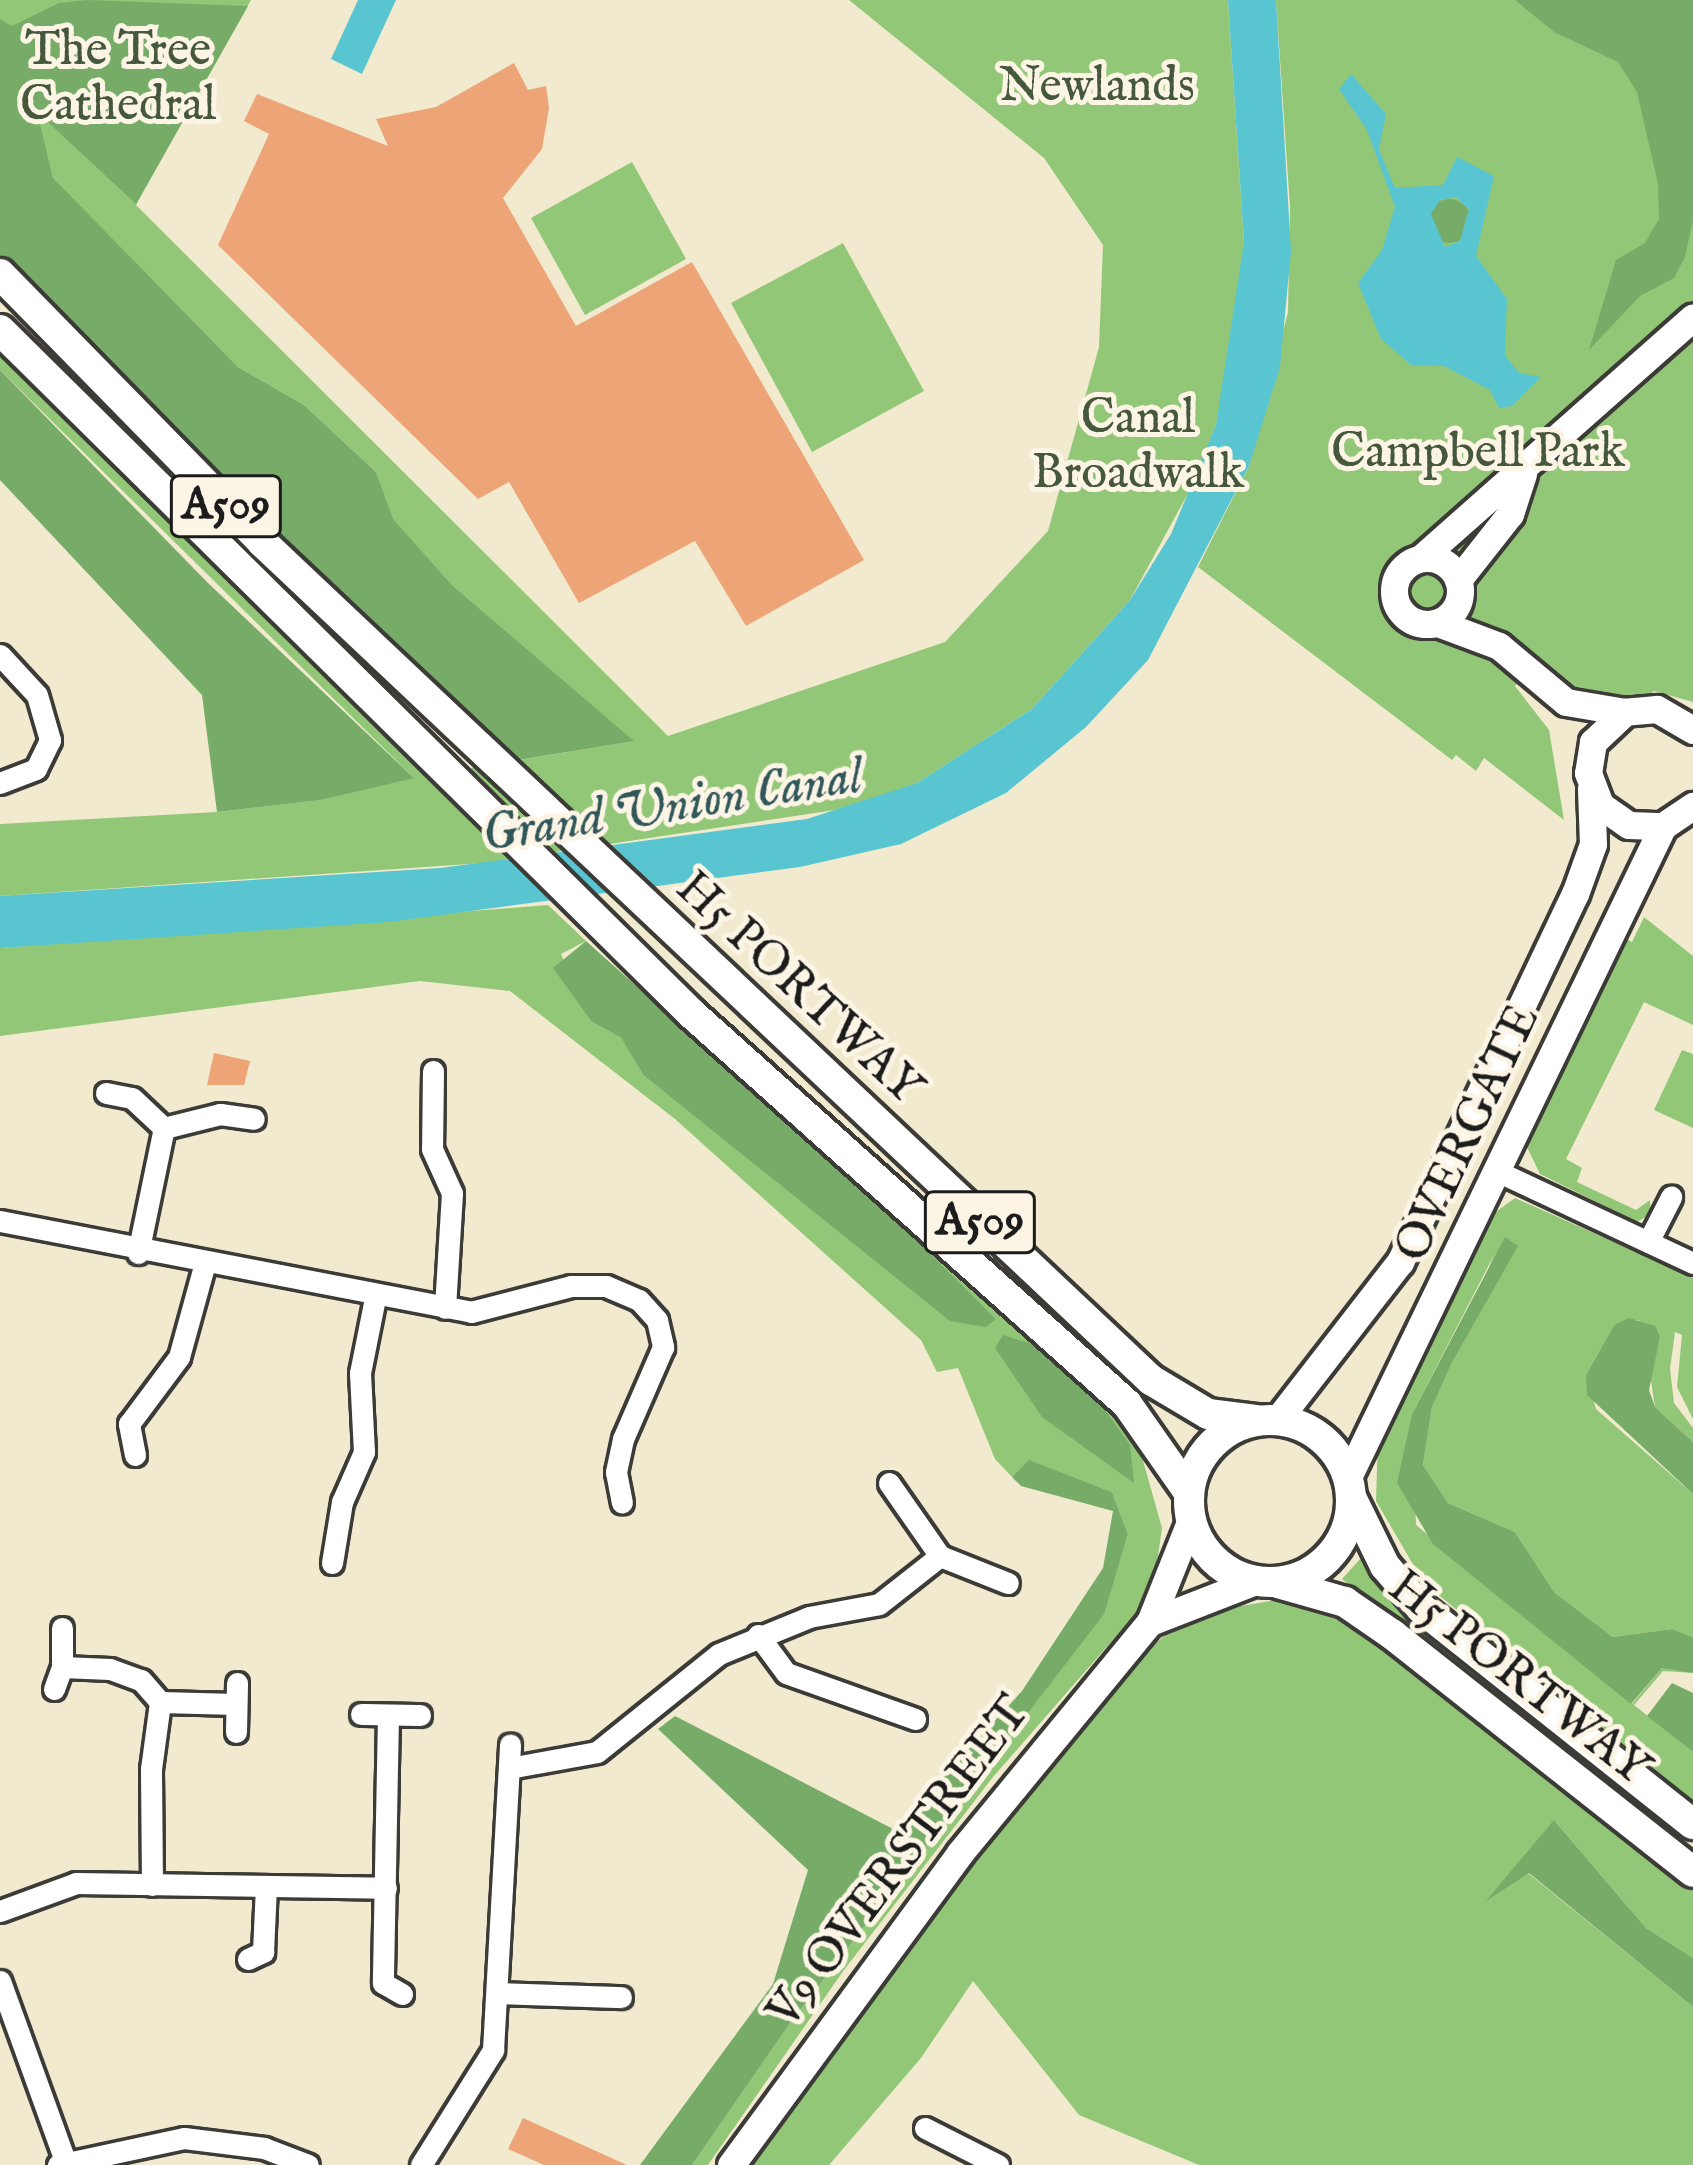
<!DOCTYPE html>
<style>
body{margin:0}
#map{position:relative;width:1693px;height:2165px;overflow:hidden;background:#f1eacf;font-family:"IM FELL English",serif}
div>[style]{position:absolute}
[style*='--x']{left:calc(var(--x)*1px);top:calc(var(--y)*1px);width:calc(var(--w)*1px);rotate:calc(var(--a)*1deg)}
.green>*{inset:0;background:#93c778}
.forest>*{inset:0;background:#76ac68}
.round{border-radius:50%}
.water>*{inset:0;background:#59c5d1}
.building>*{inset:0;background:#eda577}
.roads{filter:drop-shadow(3px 0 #3c3b37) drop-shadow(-3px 0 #3c3b37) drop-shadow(0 3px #3c3b37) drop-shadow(0 -3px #3c3b37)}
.street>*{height:21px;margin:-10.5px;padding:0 10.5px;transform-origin:10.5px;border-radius:10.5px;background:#fff}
.secondary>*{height:27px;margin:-13.5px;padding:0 13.5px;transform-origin:13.5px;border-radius:13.5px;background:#fff}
.secondary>.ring{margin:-13.5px;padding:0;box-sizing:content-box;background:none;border:27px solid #fff;border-radius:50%}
.primary>*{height:30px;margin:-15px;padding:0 15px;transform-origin:15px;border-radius:15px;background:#fff}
.primary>.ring{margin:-15px;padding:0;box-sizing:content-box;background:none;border:30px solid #fff;border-radius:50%}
span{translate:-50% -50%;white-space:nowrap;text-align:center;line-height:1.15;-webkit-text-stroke:10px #fcf5e5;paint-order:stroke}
.shield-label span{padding:3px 9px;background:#fcf5e5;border:3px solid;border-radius:9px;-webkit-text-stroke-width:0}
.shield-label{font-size:45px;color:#1c1c1c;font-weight:700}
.park-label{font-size:48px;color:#46583c}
.street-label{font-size:48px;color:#1c1c1c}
.water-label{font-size:51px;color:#31575b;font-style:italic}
</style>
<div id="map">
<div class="green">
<div style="clip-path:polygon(0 0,251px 0,136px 205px,668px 736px,945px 642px,1048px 531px,1099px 347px,1103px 245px,1044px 158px,849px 0,1228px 0,1244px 242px,1240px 308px,1216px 425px,1193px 484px,1130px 600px,1032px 709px,917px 783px,848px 808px,484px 863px,0 896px,0 824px,217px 812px,321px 800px,413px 777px,0 370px,0 330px,442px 773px,633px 741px,452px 585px,392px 519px,376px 472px,304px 405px,238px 367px,53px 179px,36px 111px,0 77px)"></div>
<div style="clip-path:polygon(1276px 0,1693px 0,1693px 702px,1654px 691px,1625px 712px,1527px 670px,1515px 686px,1549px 730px,1564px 820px,1484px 758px,1476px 771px,1456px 755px,1452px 760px,1198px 567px,1249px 466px,1288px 312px,1290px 208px)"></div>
<div style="clip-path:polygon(632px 162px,686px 259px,585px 315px,531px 218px)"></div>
<div style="clip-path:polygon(843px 243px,924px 391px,812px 452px,731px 303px)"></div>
<div style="clip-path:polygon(548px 905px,586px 941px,561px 954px,592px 1022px,621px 1038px,643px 1075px,866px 1253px,996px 1319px,677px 1024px,735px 1053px,1127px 1404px,1162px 1528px,1156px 1570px,1138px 1611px,993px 1777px,844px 1970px,708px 2165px,692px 2165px,793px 2019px,1103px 1614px,1128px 1534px,1112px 1492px,1030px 1461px,1012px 1477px,995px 1459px,958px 1368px,937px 1372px,921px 1340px,675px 1119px,510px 991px,420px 981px,0 1036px,0 948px)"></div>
<div style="clip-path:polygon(1644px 917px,1693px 956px,1693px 1025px,1644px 1002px,1566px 1159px,1582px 1168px,1577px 1182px,1636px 1210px,1650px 1200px,1651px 1214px,1637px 1222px,1540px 1174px,1525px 1143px,1623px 937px,1632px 942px)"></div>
<div style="clip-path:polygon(1682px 1050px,1693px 1054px,1693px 1128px,1654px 1110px)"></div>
<div style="clip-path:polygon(1515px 1198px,1693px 1277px,1693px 1419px,1677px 1387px,1682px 1335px,1675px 1332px,1670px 1369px,1674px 1403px,1693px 1428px,1693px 1442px,1655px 1407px,1650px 1375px,1660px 1338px,1638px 1320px,1614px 1325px,1586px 1375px,1596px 1409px,1693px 1494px,1693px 1637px,1672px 1629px,1613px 1637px,1554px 1592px,1515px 1532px,1448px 1503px,1423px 1465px,1432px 1407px,1494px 1255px,1412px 1414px,1416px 1525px,1632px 1704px,1662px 1668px,1678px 1665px,1693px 1673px,1663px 1671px,1634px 1705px,1693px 1752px,1693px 1804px,1424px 1583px,1376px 1501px,1378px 1438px,1493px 1214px)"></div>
<div style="clip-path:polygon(1361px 1558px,1390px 1596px,1693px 1847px,1693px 1864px,1342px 1579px)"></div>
<div style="clip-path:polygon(1276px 1600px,1393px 1635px,1693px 1872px,1693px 1958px,1646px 1928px,1555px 1821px,1490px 1897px,1528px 1873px,1693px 2007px,1693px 2165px,1199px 2165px,1079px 2115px,973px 1981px,921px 2058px,829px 2165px,748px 2165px,873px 1981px,1117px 1676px,1171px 1630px,1217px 1610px)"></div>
</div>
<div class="forest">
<div style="clip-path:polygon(87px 0,248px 6px,136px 204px,37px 112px,53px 178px,238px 367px,304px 405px,376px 472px,393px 519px,452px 585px,634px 741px,495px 764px,0 273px,0 19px,12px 26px,59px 3px)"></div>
<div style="clip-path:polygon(1515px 0,1693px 0,1693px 221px,1685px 257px,1674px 278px,1640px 296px,1589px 350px,1616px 260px,1645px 243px,1659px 219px,1658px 184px,1637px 92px,1618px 62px,1554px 32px)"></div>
<div class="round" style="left:1427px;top:199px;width:44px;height:44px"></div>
<div style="clip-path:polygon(0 370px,207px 582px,414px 778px,321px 800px,217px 812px,202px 695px,0 480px)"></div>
<div style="clip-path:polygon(586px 941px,885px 1209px,996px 1319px,986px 1327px,950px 1321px,643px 1075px,621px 1038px,592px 1022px,553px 968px)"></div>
<div style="clip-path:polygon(1505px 1237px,1518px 1246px,1451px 1364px,1432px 1407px,1423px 1465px,1448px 1503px,1515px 1532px,1554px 1592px,1613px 1637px,1672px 1629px,1693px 1637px,1693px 1673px,1662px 1668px,1631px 1704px,1433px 1544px,1397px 1483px,1412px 1414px)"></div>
<div style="clip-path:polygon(1629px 1318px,1655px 1326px,1660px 1337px,1649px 1390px,1655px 1407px,1693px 1442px,1693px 1494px,1587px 1395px,1586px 1375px,1614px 1325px)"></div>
<div style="clip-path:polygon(1003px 1335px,1043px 1347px,1103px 1407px,1130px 1445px,1134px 1483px,1042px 1417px,995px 1348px)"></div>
<div style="clip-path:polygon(1029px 1460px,1112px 1492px,1128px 1534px,1104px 1614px,793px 2019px,692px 2165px,640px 2165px,773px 1984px,808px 1870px,658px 1729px,675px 1716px,895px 1830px,1022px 1691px,1103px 1568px,1113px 1511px,1021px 1486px,1012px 1477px)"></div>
<div style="clip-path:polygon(1672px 1683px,1693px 1693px,1693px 1752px,1647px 1716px)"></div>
<div style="clip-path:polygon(1554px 1820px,1646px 1928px,1693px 1958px,1693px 2007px,1529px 1873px,1486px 1901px)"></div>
</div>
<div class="water">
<div style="clip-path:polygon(358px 0,396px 0,362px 74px,331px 59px)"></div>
<div style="clip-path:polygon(1228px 0,1276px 0,1291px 251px,1280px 367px,1249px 466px,1148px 660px,1086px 727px,1006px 793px,901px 844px,800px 867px,389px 922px,0 948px,0 896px,440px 868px,807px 819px,917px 783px,1032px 709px,1130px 600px,1171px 534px,1216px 425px,1244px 242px)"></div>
<div style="clip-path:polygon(evenodd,1351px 74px,1386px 114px,1379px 150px,1395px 188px,1443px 185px,1457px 157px,1494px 176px,1476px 256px,1507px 299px,1505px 355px,1519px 373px,1541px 377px,1512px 406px,1499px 408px,1490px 390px,1444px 366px,1411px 365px,1381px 339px,1358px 283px,1382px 250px,1395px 207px,1367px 130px,1339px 89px,1351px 74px,1456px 197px,1469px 209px,1460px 241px,1445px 247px,1431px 214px,1440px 200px,1456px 197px)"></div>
</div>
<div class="building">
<div style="clip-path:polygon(514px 63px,528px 90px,546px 86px,549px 108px,542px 149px,503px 198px,576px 326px,692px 262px,864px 560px,746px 626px,695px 541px,579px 603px,509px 482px,478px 499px,218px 245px,269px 134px,244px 121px,257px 94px,388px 146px,376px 119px,436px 107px)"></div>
<div style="clip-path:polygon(214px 1053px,250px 1061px,244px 1085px,207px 1085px)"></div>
<div style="clip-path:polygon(523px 2118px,627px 2165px,544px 2165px,508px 2149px)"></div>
</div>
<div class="roads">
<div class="street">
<div style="--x:0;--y:655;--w:54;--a:47.2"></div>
<div style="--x:37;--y:695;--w:47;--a:73.9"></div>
<div style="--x:50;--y:740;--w:32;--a:116"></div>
<div style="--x:36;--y:769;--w:39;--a:159"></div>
<div style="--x:433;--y:1071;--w:78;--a:90.7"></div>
<div style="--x:432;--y:1149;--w:48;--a:65.6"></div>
<div style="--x:452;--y:1193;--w:115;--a:93.5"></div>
<div style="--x:106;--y:1093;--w:26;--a:11"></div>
<div style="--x:132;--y:1098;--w:44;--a:43.2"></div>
<div style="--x:164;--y:1128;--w:58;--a:-14"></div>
<div style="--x:220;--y:1114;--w:34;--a:8"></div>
<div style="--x:1501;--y:1173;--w:212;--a:25.1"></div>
<div style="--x:0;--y:1221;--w:480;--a:10.9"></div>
<div style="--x:471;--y:1312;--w:103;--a:-14.6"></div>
<div style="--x:571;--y:1286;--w:35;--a:0"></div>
<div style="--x:606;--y:1286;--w:36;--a:23"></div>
<div style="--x:639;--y:1300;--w:27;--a:48"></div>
<div style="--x:657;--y:1320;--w:28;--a:77"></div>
<div style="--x:663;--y:1347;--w:100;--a:113.5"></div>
<div style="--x:623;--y:1439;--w:34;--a:102"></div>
<div style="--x:616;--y:1472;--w:31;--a:79"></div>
<div style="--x:1648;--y:1242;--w:51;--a:-62.9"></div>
<div style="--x:138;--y:1253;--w:128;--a:-78.3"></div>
<div style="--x:135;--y:1455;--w:32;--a:-101"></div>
<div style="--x:129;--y:1424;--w:84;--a:-53.3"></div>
<div style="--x:179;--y:1357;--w:94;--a:-74.6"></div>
<div style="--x:889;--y:1483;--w:89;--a:55.1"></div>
<div style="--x:940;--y:1556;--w:73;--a:21.7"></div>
<div style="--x:332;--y:1563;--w:62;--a:-80.7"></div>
<div style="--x:342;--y:1502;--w:55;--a:-66.3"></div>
<div style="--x:364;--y:1452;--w:79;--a:-92.9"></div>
<div style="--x:360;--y:1373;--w:76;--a:-78.7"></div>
<div style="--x:62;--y:1628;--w:39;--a:90"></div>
<div style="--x:758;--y:1635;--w:47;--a:53.6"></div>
<div style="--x:786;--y:1673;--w:137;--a:19.6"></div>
<div style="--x:54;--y:1689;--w:23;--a:-70"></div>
<div style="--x:62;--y:1667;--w:48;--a:2.4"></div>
<div style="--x:110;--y:1669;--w:33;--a:20"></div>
<div style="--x:141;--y:1680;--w:29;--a:49"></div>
<div style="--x:160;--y:1702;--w:76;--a:1.5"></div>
<div style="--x:361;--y:1714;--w:59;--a:1"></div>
<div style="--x:388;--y:1715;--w:268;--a:91.1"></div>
<div style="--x:383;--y:1983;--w:22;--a:30"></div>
<div style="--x:236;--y:1732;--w:49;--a:-88.8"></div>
<div style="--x:509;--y:1768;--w:89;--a:-10.3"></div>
<div style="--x:597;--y:1752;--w:156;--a:-38.8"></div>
<div style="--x:719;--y:1654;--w:97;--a:-22.3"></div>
<div style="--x:809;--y:1617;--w:71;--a:-10.5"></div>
<div style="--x:879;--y:1604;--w:78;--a:-38.2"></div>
<div style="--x:152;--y:1885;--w:116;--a:-90.5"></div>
<div style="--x:151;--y:1769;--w:68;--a:-82.3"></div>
<div style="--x:0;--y:1911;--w:81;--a:-20.2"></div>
<div style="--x:76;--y:1883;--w:310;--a:0.9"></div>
<div style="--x:248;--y:1959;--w:17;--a:-25"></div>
<div style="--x:263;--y:1952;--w:66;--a:-87.4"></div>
<div style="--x:0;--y:1981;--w:191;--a:70.1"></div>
<div style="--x:499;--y:1993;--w:122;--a:1.9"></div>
<div style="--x:925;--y:2128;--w:82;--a:26.9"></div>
<div style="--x:58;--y:2165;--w:129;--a:-12.1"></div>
<div style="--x:184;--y:2138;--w:81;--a:7.1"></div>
<div style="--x:264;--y:2148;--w:47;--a:21.1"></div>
<div style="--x:421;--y:2165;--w:136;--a:-57.9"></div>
<div style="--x:493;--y:2050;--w:306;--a:-86.8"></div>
</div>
<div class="secondary">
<div class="ring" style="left:1394px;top:558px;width:39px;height:39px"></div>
<div style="--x:1421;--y:558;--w:363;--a:-41.5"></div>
<div style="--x:1458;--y:580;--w:84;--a:-51.8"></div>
<div style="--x:1510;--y:514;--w:42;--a:-72"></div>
<div style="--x:1438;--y:623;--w:65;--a:20.7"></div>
<div style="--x:1499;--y:646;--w:87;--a:39.9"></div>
<div style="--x:1566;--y:702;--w:60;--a:9.6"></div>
<div style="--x:1693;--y:730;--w:42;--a:-149.7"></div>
<div style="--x:1657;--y:709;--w:32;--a:175"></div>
<div style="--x:1625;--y:712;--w:44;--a:136.8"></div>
<div style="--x:1593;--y:742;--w:31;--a:99"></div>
<div style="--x:1588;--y:773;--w:34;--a:69"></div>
<div style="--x:1600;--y:805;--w:35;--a:35"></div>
<div style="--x:1629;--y:825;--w:34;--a:2"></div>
<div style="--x:1663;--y:826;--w:36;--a:-34"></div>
<div style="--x:1278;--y:1419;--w:199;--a:-52.2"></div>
<div style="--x:1400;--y:1262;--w:407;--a:-64.6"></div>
<div style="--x:1575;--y:894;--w:53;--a:-70.2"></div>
<div style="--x:1593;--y:844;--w:55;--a:-92.1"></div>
<div style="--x:1348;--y:1477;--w:723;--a:-64.18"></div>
<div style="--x:1150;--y:1622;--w:113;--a:-21.3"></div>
<div style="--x:731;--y:2165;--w:387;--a:-53.7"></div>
<div style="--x:960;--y:1853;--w:299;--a:-50.6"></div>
<div style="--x:1150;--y:1622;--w:108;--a:-68.2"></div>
</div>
<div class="primary">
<div style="--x:0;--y:274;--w:375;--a:45.6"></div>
<div style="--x:262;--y:542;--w:1222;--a:43.31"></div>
<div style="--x:1151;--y:1380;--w:66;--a:30.8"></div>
<div style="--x:1208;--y:1414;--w:48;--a:7.1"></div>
<div style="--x:0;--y:330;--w:973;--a:44.67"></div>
<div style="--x:692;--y:1014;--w:584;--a:41.88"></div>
<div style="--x:1127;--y:1404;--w:106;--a:55"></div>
<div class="ring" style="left:1189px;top:1420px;width:132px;height:132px"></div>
<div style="--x:1351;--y:1497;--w:77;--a:63.8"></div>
<div style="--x:1385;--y:1566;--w:55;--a:49.4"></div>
<div style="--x:1421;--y:1608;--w:347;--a:38.5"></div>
<div style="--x:1278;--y:1583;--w:70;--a:15.8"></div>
<div style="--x:1345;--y:1602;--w:58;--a:34.5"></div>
<div style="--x:1393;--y:1635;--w:382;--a:38.3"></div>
</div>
</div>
<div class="shield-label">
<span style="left:226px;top:506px">A509</span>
<span style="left:980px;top:1222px">A509</span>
</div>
<div class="park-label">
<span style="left:118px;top:79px">The Tree<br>Cathedral</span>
<span style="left:1097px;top:88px">Newlands</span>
<span style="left:1138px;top:447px">Canal<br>Broadwalk</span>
<span style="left:1478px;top:454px">Campbell Park</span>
</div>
<div class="street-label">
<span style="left:798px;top:989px;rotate:43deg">H5 PORTWAY</span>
<span style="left:1469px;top:1134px;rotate:-65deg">OVERGATE</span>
<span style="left:1518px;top:1679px;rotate:38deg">H5 PORTWAY</span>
<span style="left:900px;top:1863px;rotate:-53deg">V9 OVERSTREET</span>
</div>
<div class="water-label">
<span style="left:672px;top:808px;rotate:-9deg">Grand Union Canal</span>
</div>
</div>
